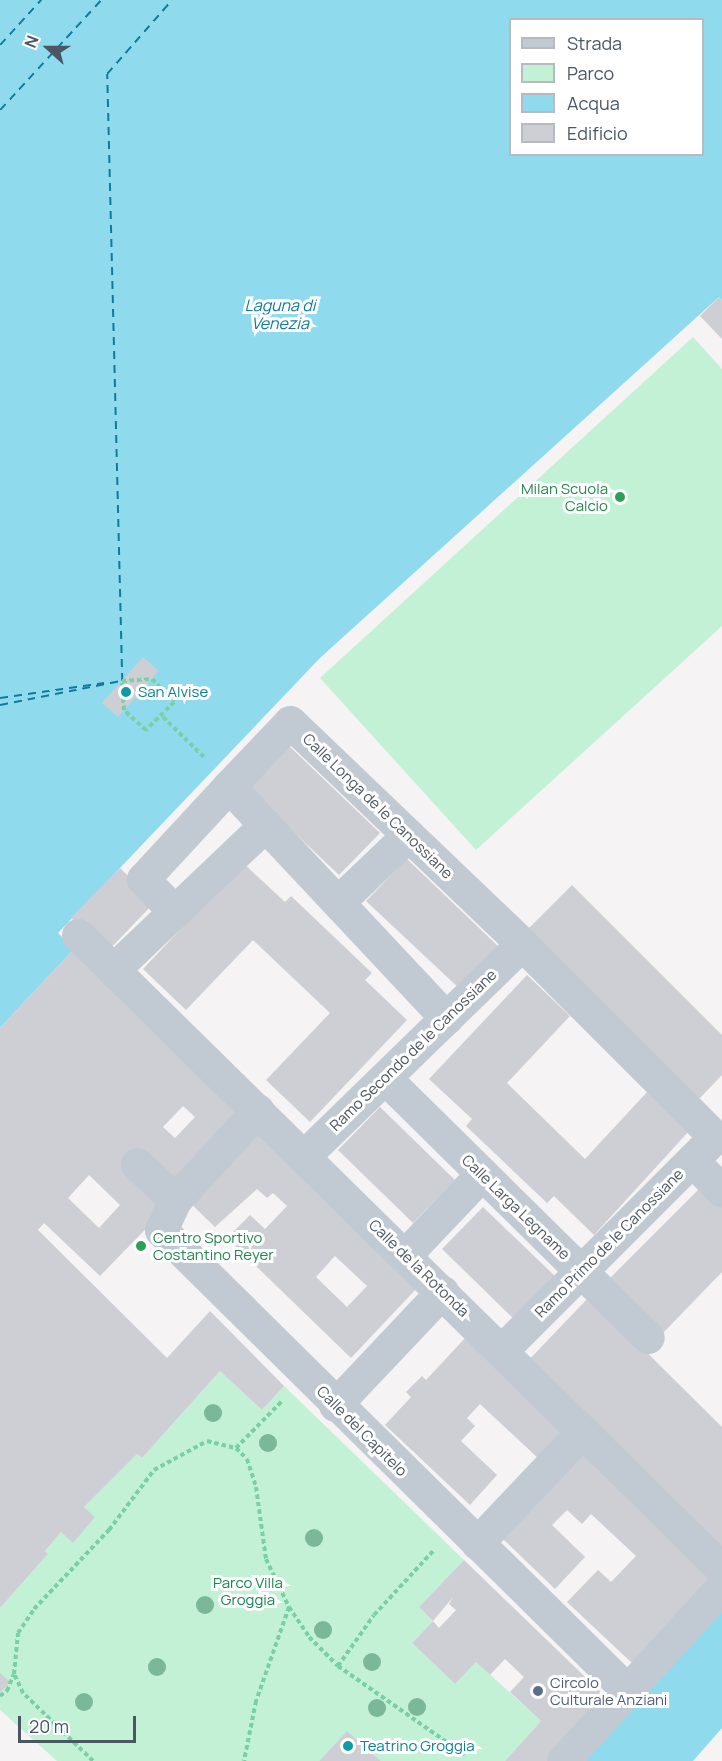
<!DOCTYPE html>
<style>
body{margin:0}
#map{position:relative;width:722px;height:1761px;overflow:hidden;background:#f5f3f3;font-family:Manrope,sans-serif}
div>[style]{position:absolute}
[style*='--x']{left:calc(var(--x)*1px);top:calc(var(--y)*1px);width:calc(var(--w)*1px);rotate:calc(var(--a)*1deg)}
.green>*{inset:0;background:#c3f1d5}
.water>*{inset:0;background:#90daee}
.ferry>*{height:1.5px;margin-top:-0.75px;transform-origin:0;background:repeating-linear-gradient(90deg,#0c7c9b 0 8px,transparent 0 14px)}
.building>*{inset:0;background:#cdcfd5}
.path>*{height:4px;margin-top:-2px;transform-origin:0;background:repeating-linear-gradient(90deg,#7ad0a6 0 4.5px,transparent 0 7.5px)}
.minor>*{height:33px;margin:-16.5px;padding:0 16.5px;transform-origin:16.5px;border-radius:16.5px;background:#c1cad2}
.trees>*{width:18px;height:18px;margin:-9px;border-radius:50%;background:#7bb799}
.dots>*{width:16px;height:16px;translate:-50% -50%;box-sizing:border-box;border:3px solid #fff;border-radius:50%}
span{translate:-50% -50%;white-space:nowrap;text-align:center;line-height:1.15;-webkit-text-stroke:6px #fff;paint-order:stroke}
.leisure-label{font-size:15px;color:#27864d}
.right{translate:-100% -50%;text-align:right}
.left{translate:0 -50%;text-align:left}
.culture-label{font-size:15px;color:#0d838f}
.street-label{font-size:15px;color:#4a5661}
.park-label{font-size:15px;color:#17864f}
.service-label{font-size:15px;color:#4e5e75}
.water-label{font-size:16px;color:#0c7c9b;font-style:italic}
.legend{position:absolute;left:509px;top:18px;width:195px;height:138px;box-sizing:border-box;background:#fff;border:2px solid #b7bbc0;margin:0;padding:8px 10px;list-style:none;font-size:18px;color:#4a5661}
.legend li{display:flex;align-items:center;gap:12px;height:30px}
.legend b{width:30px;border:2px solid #b7bbc0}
.north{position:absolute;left:18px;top:18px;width:60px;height:60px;-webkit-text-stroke:4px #fff;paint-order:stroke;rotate:291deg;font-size:16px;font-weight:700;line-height:24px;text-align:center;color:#4a5661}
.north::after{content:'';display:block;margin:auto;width:21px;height:27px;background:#4a5661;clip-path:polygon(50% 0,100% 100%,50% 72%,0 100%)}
.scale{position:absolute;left:18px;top:1716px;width:118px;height:27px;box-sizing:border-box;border:3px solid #4a5661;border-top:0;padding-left:8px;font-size:18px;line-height:21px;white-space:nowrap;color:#4a5661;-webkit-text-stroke:4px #fff;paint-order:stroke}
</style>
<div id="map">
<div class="green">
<div style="clip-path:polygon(693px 337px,722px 369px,722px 626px,476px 850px,320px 678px)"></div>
<div style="clip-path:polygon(220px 1371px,262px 1410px,284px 1386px,464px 1560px,419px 1607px,433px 1621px,412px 1643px,455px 1684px,476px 1662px,541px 1721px,505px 1761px,381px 1761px,347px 1731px,319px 1761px,57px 1761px,0 1710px,0 1608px,48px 1554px,45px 1551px,61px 1532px,73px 1542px,95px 1517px,84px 1507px,137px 1454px,142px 1458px)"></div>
</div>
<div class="water">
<div style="clip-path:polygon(evenodd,0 0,722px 0,722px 300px,719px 297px,320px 658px,58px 933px,74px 949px,0 1028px,0 0,510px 20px,702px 20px,702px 154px,510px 154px,510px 20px)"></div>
<div style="clip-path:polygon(722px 1608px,722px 1728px,693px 1761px,585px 1761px)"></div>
</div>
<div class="ferry">
<div style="--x:0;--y:45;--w:61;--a:-47.7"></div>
<div style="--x:0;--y:110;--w:149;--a:-47.4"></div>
<div style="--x:122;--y:681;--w:607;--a:-91.42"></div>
<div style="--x:107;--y:74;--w:98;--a:-48.7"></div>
<div style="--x:0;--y:698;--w:105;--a:-8.2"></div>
<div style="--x:0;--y:705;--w:123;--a:-11.2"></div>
</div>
<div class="building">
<div style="clip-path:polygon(719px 297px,722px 300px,722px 339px,700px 316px)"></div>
<div style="clip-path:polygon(143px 657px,159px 671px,118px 717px,102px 703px)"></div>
<div style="clip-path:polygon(285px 742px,380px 833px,339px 875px,244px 785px)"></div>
<div style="clip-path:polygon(407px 859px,501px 949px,462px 991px,366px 901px)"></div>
<div style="clip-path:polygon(243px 863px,285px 902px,291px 896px,372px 973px,365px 980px,407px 1020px,310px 1122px,266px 1080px,330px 1013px,253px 940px,186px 1010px,143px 969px)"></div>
<div style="clip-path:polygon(120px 868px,155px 902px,107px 952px,71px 918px)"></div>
<div style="clip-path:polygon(572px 885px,722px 1035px,722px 1075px,697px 1101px,527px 930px)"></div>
<div style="clip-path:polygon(evenodd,74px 949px,245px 1116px,177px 1188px,168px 1206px,100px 1276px,44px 1223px,38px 1230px,167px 1358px,210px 1311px,284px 1386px,262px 1410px,220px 1371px,142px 1458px,137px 1454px,84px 1507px,95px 1517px,73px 1543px,61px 1532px,45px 1551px,48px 1554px,0 1608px,0 1028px,74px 949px,183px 1106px,195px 1117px,175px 1138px,163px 1127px,183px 1106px,74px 949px,89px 1175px,120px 1205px,99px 1228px,68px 1198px,89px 1175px)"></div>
<div style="clip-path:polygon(527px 975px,570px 1016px,507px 1083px,585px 1159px,648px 1091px,690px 1130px,594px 1235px,554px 1196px,547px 1203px,466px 1126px,472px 1119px,429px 1079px)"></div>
<div style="clip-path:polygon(380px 1107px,455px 1180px,413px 1223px,338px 1150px)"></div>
<div style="clip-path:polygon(evenodd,259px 1125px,418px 1287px,351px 1358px,227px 1238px,250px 1215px,265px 1229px,287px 1206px,273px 1193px,267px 1198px,257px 1189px,215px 1227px,188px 1201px,259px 1125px,335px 1256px,367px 1286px,347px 1307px,316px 1277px,335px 1256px)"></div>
<div style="clip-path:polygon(701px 1187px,722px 1207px,722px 1272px,663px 1333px,608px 1280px)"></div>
<div style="clip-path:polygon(483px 1207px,558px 1279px,516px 1321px,442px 1249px)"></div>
<div style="clip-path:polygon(590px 1296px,722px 1427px,722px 1558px,524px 1365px)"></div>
<div style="clip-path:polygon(467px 1336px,567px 1430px,539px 1459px,480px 1404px,467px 1418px,475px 1426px,461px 1441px,497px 1475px,470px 1505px,385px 1425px,411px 1397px,406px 1392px,422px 1376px,426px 1380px)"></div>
<div style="clip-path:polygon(585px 1451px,717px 1576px,633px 1664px,567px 1602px,598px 1570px,611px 1582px,636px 1556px,591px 1514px,582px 1524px,567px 1510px,552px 1525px,585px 1557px,555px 1589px,502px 1538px)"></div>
<div style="clip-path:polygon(464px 1560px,607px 1698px,548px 1761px,505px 1761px,541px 1721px,510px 1692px,524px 1677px,505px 1659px,490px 1675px,476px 1662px,455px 1684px,412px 1643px,433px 1621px,439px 1628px,456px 1610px,449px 1604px,453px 1597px,433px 1621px,419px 1607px)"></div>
<div style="clip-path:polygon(0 1673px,10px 1682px,0 1693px)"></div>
<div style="clip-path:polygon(347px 1731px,381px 1761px,319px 1761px)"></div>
</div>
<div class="path">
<div style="--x:152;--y:679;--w:32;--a:46"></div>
<div style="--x:174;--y:702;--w:40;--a:135"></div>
<div style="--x:146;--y:730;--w:30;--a:-138"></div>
<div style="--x:124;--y:710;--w:29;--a:-94"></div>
<div style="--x:122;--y:681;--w:30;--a:-4"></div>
<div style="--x:163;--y:717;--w:59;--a:44.3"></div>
<div style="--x:236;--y:1448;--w:66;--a:-45.6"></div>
<div style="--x:289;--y:1607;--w:36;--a:56"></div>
<div style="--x:309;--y:1637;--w:41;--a:45"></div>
<div style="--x:338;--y:1666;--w:155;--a:35"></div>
<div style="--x:338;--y:1666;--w:62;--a:-54.8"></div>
<div style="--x:374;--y:1615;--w:87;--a:-47.3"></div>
<div style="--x:0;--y:1696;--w:9;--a:-36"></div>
<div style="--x:7;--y:1691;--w:18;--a:-68"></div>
<div style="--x:93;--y:1761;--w:98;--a:-135.8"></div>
<div style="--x:23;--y:1693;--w:21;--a:-115"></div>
<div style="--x:14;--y:1674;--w:41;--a:-84.4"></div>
<div style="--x:18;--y:1633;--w:29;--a:-56"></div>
<div style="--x:34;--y:1609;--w:109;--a:-46.5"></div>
<div style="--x:109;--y:1530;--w:75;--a:-53.1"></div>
<div style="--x:154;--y:1470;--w:60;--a:-28.7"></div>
<div style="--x:207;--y:1441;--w:30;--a:14"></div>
<div style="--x:236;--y:1448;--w:16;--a:45"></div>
<div style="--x:247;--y:1459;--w:29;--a:72"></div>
<div style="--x:256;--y:1487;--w:73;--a:82.1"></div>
<div style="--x:266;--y:1559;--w:53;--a:64.4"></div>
<div style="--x:289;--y:1607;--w:100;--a:109.3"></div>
<div style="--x:256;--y:1701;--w:61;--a:101.3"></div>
</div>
<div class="minor">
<div style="--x:265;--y:825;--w:265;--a:46.8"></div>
<div style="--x:338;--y:902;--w:97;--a:-43.7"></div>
<div style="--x:175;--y:912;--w:46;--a:-134.1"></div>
<div style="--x:143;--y:879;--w:127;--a:-47.2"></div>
<div style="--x:78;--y:935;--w:904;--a:44.55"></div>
<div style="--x:113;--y:970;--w:210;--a:-43.6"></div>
<div style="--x:265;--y:825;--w:53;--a:-132.7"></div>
<div style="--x:229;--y:786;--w:88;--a:-46.4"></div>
<div style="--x:290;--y:722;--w:321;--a:43.7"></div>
<div style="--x:522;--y:944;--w:273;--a:45"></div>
<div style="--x:715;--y:1137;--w:301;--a:135"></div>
<div style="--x:385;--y:1078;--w:369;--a:44.6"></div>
<div style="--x:304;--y:1156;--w:304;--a:-44.2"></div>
<div style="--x:692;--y:1160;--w:43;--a:45.9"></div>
<div style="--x:137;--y:1164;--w:52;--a:43.5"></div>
<div style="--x:175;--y:1200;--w:33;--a:115"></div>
<div style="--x:161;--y:1230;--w:655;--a:44.63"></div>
<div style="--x:175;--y:1200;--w:122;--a:-47.3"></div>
<div style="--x:405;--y:1255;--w:112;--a:-46.5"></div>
<div style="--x:335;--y:1405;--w:156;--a:-46.6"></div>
<div style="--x:477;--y:1543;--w:154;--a:-46.6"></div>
<div style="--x:563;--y:1761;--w:236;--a:-47.6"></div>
</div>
<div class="trees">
<div style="left:213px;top:1413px"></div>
<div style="left:268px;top:1443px"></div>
<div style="left:314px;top:1538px"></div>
<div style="left:205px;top:1605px"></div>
<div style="left:323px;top:1630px"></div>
<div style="left:372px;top:1662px"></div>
<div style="left:157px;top:1667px"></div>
<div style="left:84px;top:1702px"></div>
<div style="left:417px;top:1707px"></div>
<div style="left:377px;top:1708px"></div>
</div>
<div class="dots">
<div style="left:620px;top:497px;background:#2e9e5b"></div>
<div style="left:126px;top:692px;background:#0f9aa8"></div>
<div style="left:141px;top:1246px;background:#2e9e5b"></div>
<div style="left:538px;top:1691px;background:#5c6f8a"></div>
<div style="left:348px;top:1746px;background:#0f9aa8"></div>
</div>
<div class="leisure-label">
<span class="right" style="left:608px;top:497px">Milan Scuola<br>Calcio</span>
<span class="left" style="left:153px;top:1246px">Centro Sportivo<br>Costantino Reyer</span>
</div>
<div class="culture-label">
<span class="left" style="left:138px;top:692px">San Alvise</span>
<span class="left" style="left:360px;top:1746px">Teatrino Groggia</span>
</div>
<div class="street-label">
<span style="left:378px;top:806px;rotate:44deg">Calle Longa de le Canossiane</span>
<span style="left:413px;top:1050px;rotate:-44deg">Ramo Secondo de le Canossiane</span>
<span style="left:516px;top:1207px;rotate:44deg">Calle Larga Legname</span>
<span style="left:609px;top:1243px;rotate:-45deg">Ramo Primo de le Canossiane</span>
<span style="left:419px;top:1268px;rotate:44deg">Calle de la Rotonda</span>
<span style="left:362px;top:1431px;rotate:45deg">Calle del Capitelo</span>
</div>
<div class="park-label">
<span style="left:248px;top:1591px">Parco Villa<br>Groggia</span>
</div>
<div class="service-label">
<span class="left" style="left:550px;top:1691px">Circolo<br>Culturale Anziani</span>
</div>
<div class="water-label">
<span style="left:280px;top:314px">Laguna di<br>Venezia</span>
</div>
<ul class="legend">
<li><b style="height:8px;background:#c1cad2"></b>Strada</li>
<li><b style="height:16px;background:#c3f1d5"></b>Parco</li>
<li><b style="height:16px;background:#90daee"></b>Acqua</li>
<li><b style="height:16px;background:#cdcfd5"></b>Edificio</li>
</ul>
<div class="north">N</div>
<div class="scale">20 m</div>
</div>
